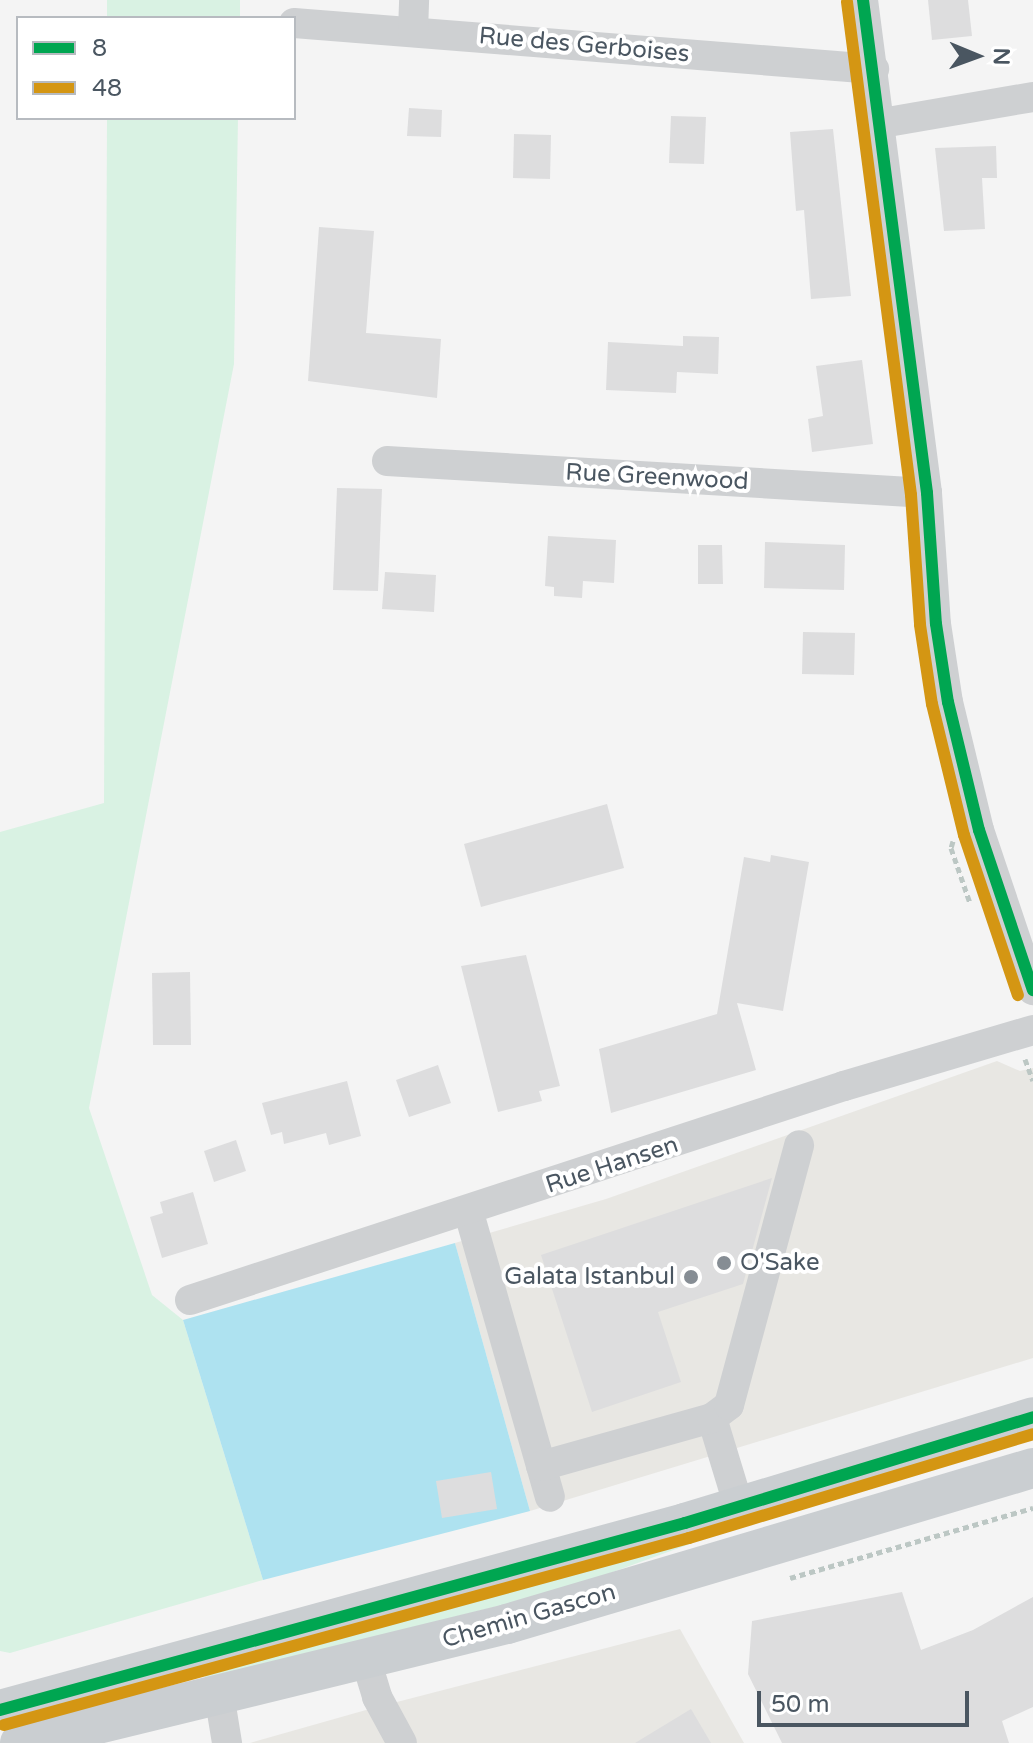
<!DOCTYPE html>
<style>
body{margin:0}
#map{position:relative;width:1033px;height:1743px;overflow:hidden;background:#f4f4f4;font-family:"Varela Round",sans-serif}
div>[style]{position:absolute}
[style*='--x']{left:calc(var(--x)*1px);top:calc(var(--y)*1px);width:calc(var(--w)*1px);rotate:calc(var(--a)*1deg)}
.commercial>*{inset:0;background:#e8e7e3}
.green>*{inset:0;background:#d9f2e3}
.water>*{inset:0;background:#aee2f0}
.building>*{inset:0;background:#ddddde}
.path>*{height:5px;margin-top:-2.5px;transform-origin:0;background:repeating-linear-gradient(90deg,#bcc7c4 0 6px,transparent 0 10px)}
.minor>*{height:30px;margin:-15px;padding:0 15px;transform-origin:15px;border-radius:15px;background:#ced0d2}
.major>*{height:40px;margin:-20px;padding:0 20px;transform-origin:20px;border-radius:20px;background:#caced1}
.bus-1>*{height:12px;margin:-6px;padding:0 6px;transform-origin:6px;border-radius:6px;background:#00a651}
.bus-2>*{height:12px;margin:-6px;padding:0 6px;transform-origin:6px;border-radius:6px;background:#d49613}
.dots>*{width:22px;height:22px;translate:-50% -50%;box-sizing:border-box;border:4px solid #fff;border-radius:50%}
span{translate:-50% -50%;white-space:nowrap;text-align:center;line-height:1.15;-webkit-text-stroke:8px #fff;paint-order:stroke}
.street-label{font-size:24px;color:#4a5661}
.poi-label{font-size:24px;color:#4a5661}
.left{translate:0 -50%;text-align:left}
.right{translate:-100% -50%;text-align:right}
.legend{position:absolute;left:16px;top:16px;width:280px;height:104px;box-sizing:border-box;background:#fff;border:2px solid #b7bbc0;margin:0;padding:10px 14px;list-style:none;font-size:24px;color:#4a5661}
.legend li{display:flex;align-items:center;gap:16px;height:40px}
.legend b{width:40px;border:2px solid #b7bbc0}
.north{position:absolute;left:937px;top:16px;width:80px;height:80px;-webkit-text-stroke:6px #fff;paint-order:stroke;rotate:91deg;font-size:22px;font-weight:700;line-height:32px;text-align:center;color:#4a5661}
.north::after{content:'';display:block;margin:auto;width:28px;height:36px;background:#4a5661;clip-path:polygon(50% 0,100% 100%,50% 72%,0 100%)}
.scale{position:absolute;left:757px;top:1691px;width:212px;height:36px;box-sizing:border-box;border:4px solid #4a5661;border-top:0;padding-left:10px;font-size:24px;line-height:28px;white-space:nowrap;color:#4a5661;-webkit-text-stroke:6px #fff;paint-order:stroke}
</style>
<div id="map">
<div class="commercial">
<div style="clip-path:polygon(997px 1061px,1020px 1071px,1033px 1068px,1033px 1358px,530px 1511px,455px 1243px,606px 1199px)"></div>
<div style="clip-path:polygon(680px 1629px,744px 1743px,250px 1743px,366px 1710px)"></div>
</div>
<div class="green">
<div style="clip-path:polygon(107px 0,240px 0,240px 18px,107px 18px)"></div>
<div style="clip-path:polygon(107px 118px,238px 118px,234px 364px,89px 1108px,152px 1295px,183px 1320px,263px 1580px,10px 1653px,0 1651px,0 832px,104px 803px)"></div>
<div style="clip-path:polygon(688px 1539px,690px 1544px,566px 1589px,206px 1679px,204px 1673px)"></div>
</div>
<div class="water">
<div style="clip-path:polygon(455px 1243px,530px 1511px,263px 1580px,183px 1320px)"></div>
</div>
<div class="building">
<div style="clip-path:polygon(928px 0,968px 0,972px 36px,932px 40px)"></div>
<div style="clip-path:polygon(409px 108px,442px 110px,441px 137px,407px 136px)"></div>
<div style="clip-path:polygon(671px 116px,706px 117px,704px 164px,669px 163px)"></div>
<div style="clip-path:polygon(833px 129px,851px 296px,811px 299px,804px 210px,796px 211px,790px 132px)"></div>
<div style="clip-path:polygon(514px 134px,551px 135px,550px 179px,513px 178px)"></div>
<div style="clip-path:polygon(996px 146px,997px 178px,982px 178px,985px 229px,944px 231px,935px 148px)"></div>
<div style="clip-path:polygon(319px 227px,374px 231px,366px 333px,441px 339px,437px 398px,308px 381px)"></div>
<div style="clip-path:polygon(683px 336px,719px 337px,718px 374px,677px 372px,676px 393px,606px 390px,608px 342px,683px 346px)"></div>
<div style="clip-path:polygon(862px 360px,873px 444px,812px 452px,808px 419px,823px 416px,816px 366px)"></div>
<div style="clip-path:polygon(337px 488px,382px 489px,378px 591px,333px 590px)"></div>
<div style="clip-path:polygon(548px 536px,616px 540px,614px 583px,583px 581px,582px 598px,554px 596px,554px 587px,545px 586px)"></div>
<div style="clip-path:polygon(765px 542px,845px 545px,844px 590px,764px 588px)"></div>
<div style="clip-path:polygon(698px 545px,722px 545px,723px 584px,698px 584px)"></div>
<div style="clip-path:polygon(385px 572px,436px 575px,434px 612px,382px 609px)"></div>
<div style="clip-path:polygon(803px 632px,855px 633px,854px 675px,802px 674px)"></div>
<div style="clip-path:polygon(607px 804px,624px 868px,481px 907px,464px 844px)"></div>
<div style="clip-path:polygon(771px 855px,809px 862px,783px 1011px,737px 1003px,756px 1070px,611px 1113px,599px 1049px,717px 1014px,744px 857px,770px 862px)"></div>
<div style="clip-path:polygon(526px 955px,560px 1086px,539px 1091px,542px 1101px,498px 1112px,461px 966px)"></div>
<div style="clip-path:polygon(190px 972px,191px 1045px,153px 1045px,152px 973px)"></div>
<div style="clip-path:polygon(438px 1065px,451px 1103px,409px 1117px,396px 1080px)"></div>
<div style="clip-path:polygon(347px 1081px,361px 1136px,329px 1145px,326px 1133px,284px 1144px,282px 1132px,271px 1135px,262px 1103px)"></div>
<div style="clip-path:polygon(236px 1140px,246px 1171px,214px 1182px,204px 1151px)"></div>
<div style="clip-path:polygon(772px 1178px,743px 1284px,658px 1312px,681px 1382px,592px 1412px,541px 1255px)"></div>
<div style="clip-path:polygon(193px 1192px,208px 1244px,162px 1258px,150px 1217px,163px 1213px,160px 1202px)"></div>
<div style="clip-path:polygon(491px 1472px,497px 1509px,442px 1518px,436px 1481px)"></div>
<div style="clip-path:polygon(902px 1592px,921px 1650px,973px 1630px,1033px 1597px,1033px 1707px,1002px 1721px,1009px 1743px,782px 1743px,748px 1674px,752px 1621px)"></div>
<div style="clip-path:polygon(691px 1709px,711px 1743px,635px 1743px)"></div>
</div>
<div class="path">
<div style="--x:953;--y:841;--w:7;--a:106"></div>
<div style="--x:951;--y:848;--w:58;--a:70.9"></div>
<div style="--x:1025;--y:1059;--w:23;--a:70"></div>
<div style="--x:790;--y:1578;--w:253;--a:-16.1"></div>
</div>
<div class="minor">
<div style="--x:863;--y:0;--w:497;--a:82.6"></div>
<div style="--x:927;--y:493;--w:131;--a:86.1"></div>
<div style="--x:936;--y:624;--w:79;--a:81.3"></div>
<div style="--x:948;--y:702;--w:132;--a:76.4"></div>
<div style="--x:979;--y:830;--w:169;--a:71.4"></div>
<div style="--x:294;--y:23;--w:582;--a:4.53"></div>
<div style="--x:413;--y:32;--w:32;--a:-88"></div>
<div style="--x:882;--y:123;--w:153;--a:-9.8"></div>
<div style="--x:387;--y:461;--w:541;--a:3.39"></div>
<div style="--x:469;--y:1213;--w:295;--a:74.1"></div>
<div style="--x:190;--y:1300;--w:688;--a:-18.12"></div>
<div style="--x:844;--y:1086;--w:197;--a:-16.5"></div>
<div style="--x:712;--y:1418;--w:93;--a:73.1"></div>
<div style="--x:541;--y:1466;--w:178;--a:-15.7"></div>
<div style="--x:712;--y:1418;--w:21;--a:-37"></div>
<div style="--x:729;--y:1405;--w:269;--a:-74.9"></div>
<div style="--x:366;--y:1660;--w:39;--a:73"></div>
<div style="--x:377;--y:1697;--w:52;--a:61.5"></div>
<div style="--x:219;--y:1694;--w:50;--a:80.7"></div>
</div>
<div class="major">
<div style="--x:0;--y:1710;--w:710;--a:-15.27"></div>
<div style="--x:685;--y:1523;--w:364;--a:-16.9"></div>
<div style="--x:20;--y:1743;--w:501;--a:-13.73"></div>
<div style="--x:507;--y:1624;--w:549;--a:-16.52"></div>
</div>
<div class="bus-1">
<div style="--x:863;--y:0;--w:497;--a:82.6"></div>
<div style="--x:927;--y:493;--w:131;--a:86.1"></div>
<div style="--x:936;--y:624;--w:79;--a:81.3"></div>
<div style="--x:948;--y:702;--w:132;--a:76.4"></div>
<div style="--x:979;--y:830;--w:169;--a:71.4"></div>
<div style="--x:0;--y:1710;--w:710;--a:-15.27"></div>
<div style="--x:685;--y:1523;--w:364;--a:-16.9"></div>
</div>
<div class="bus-2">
<div style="--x:847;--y:2;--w:497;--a:82.6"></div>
<div style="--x:911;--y:495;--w:130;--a:86"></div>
<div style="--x:920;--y:625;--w:80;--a:81.4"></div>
<div style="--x:932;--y:704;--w:135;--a:76.3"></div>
<div style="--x:964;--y:835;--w:169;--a:71.4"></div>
<div style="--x:4;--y:1725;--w:710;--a:-15.27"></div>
<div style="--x:689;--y:1538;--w:359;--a:-16.8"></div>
</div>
<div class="dots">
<div style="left:724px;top:1263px;background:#868d94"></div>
<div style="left:691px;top:1277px;background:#868d94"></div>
</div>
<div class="street-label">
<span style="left:584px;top:45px;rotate:5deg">Rue des Gerboises</span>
<span style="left:657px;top:477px;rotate:3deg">Rue Greenwood</span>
<span style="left:612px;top:1165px;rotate:-18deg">Rue Hansen</span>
<span style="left:529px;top:1616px;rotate:-16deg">Chemin Gascon</span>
</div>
<div class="poi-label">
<span class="left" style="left:740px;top:1263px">O'Sake</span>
<span class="right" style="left:675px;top:1277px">Galata Istanbul</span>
</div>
<ul class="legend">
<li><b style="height:10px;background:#00a651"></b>8</li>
<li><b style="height:10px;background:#d49613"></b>48</li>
</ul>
<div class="north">N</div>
<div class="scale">50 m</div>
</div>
